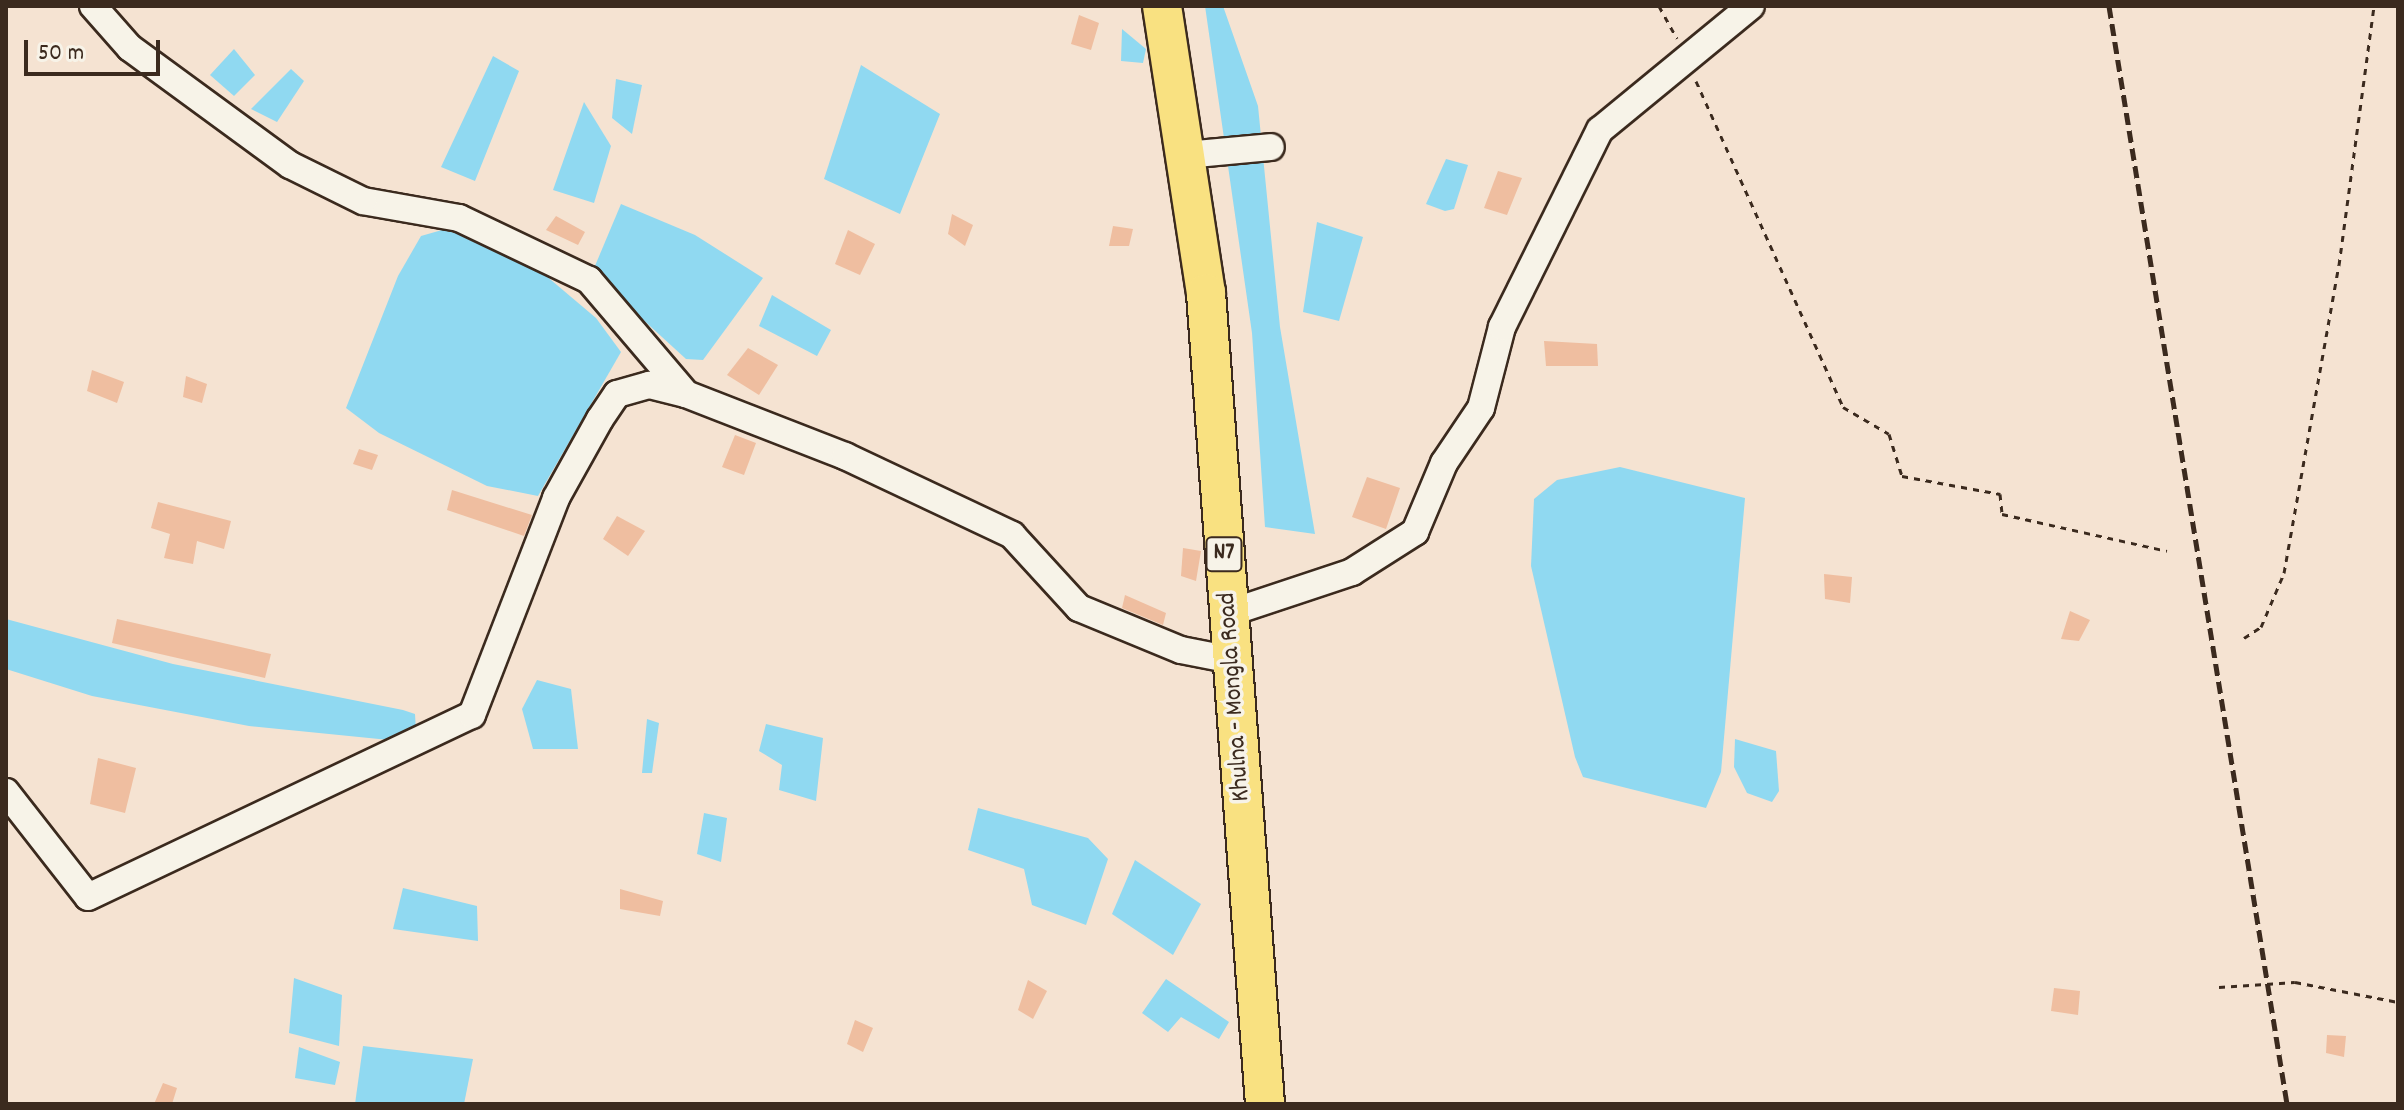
<!DOCTYPE html>
<style>
body{margin:0}
#map{position:relative;width:2404px;height:1110px;overflow:hidden;background:#f5e3d2;font-family:Dekko,sans-serif}
div>[style]{position:absolute}
[style*='--x']{left:calc(var(--x)*1px);top:calc(var(--y)*1px);width:calc(var(--w)*1px);rotate:calc(var(--a)*1deg)}
.water>*{inset:0;background:#90d9f1}
.building>*{inset:0;background:#efbea0}
.path>*{height:3px;margin-top:-1.5px;transform-origin:0;background:repeating-linear-gradient(90deg,#3b2a1e 0 6px,transparent 0 12px)}
.roads{filter:drop-shadow(2px 0 #3b2a1e) drop-shadow(-2px 0 #3b2a1e) drop-shadow(0 2px #3b2a1e) drop-shadow(0 -2px #3b2a1e)}
.minor>*{height:26px;margin:-13px;padding:0 13px;transform-origin:13px;border-radius:13px;background:#f7f3e8}
.highway>*{height:38px;margin:-19px;padding:0 19px;transform-origin:19px;border-radius:19px;background:#f9e181}
.rail>*{height:5px;margin-top:-2.5px;transform-origin:0;background:repeating-linear-gradient(90deg,#3b2a1e 0 12px,transparent 0 18px)}
span{translate:-50% -50%;white-space:nowrap;text-align:center;line-height:1.15;-webkit-text-stroke:7px #f7f3e8;paint-order:stroke}
.shield-label span{padding:2px 6px;background:#f7f3e8;border:2px solid;border-radius:6px;-webkit-text-stroke-width:0}
.shield-label{font-size:24px;color:#3b2a1e;font-weight:700}
.street-label{font-size:26px;color:#3b2a1e}
.frame{position:absolute;inset:0;border:8px solid #3b2a1e;pointer-events:none}
.scale{position:absolute;left:24px;top:40px;width:136px;height:36px;box-sizing:border-box;border:4px solid #3b2a1e;border-top:0;padding-left:10px;font-size:24px;line-height:28px;white-space:nowrap;color:#3b2a1e;-webkit-text-stroke:6px #f7f3e8;paint-order:stroke}
</style>
<div id="map">
<div class="water">
<div style="clip-path:polygon(1205px 6px,1223px 6px,1258px 106px,1280px 327px,1315px 534px,1265px 527px,1252px 333px)"></div>
<div style="clip-path:polygon(1122px 29px,1146px 49px,1143px 63px,1121px 61px)"></div>
<div style="clip-path:polygon(234px 49px,255px 75px,234px 96px,210px 75px)"></div>
<div style="clip-path:polygon(493px 56px,519px 71px,475px 181px,441px 167px)"></div>
<div style="clip-path:polygon(861px 65px,940px 114px,900px 214px,824px 179px)"></div>
<div style="clip-path:polygon(291px 69px,304px 81px,277px 122px,251px 109px)"></div>
<div style="clip-path:polygon(616px 79px,642px 85px,632px 134px,612px 118px)"></div>
<div style="clip-path:polygon(584px 102px,611px 146px,594px 203px,553px 190px)"></div>
<div style="clip-path:polygon(1446px 159px,1468px 165px,1454px 209px,1445px 211px,1426px 204px)"></div>
<div style="clip-path:polygon(621px 204px,695px 235px,763px 278px,703px 360px,686px 359px,592px 273px)"></div>
<div style="clip-path:polygon(1317px 222px,1363px 237px,1339px 321px,1303px 312px)"></div>
<div style="clip-path:polygon(442px 230px,484px 239px,538px 269px,596px 318px,621px 352px,538px 496px,487px 486px,379px 433px,346px 408px,398px 276px,421px 236px)"></div>
<div style="clip-path:polygon(772px 295px,831px 330px,817px 356px,759px 326px)"></div>
<div style="clip-path:polygon(1620px 467px,1745px 498px,1721px 772px,1706px 808px,1583px 777px,1575px 757px,1531px 566px,1534px 499px,1557px 480px)"></div>
<div style="clip-path:polygon(6px 619px,173px 664px,403px 710px,415px 714px,416px 731px,399px 741px,249px 726px,92px 696px,6px 669px)"></div>
<div style="clip-path:polygon(537px 680px,571px 689px,578px 749px,533px 749px,522px 709px)"></div>
<div style="clip-path:polygon(647px 719px,659px 723px,652px 773px,642px 773px)"></div>
<div style="clip-path:polygon(766px 724px,823px 738px,816px 801px,779px 790px,782px 765px,759px 751px)"></div>
<div style="clip-path:polygon(1735px 739px,1776px 751px,1779px 791px,1772px 802px,1747px 793px,1734px 767px)"></div>
<div style="clip-path:polygon(978px 808px,1088px 838px,1108px 859px,1086px 925px,1032px 905px,1024px 869px,968px 850px)"></div>
<div style="clip-path:polygon(704px 813px,727px 818px,721px 862px,697px 854px)"></div>
<div style="clip-path:polygon(1135px 860px,1201px 904px,1173px 955px,1112px 914px)"></div>
<div style="clip-path:polygon(403px 888px,477px 906px,478px 941px,393px 929px)"></div>
<div style="clip-path:polygon(294px 978px,342px 995px,339px 1046px,289px 1033px)"></div>
<div style="clip-path:polygon(1166px 979px,1229px 1022px,1219px 1039px,1181px 1017px,1168px 1032px,1142px 1013px)"></div>
<div style="clip-path:polygon(363px 1046px,473px 1059px,464px 1104px,355px 1104px)"></div>
<div style="clip-path:polygon(299px 1047px,340px 1062px,335px 1085px,295px 1078px)"></div>
</div>
<div class="building">
<div style="clip-path:polygon(1079px 15px,1099px 23px,1091px 50px,1071px 44px)"></div>
<div style="clip-path:polygon(1498px 171px,1522px 178px,1507px 215px,1484px 208px)"></div>
<div style="clip-path:polygon(952px 214px,973px 225px,965px 246px,948px 234px)"></div>
<div style="clip-path:polygon(556px 216px,585px 232px,578px 245px,546px 230px)"></div>
<div style="clip-path:polygon(1113px 226px,1133px 229px,1129px 246px,1109px 246px)"></div>
<div style="clip-path:polygon(848px 230px,875px 244px,860px 275px,835px 264px)"></div>
<div style="clip-path:polygon(1544px 341px,1597px 344px,1598px 366px,1546px 366px)"></div>
<div style="clip-path:polygon(748px 348px,778px 365px,759px 395px,727px 375px)"></div>
<div style="clip-path:polygon(92px 370px,124px 382px,117px 403px,87px 391px)"></div>
<div style="clip-path:polygon(186px 376px,207px 384px,202px 403px,183px 397px)"></div>
<div style="clip-path:polygon(735px 435px,756px 443px,744px 475px,722px 467px)"></div>
<div style="clip-path:polygon(359px 449px,378px 455px,372px 470px,353px 464px)"></div>
<div style="clip-path:polygon(1367px 477px,1400px 488px,1386px 529px,1352px 517px)"></div>
<div style="clip-path:polygon(452px 490px,532px 515px,524px 536px,447px 510px)"></div>
<div style="clip-path:polygon(158px 502px,231px 521px,224px 549px,197px 541px,193px 564px,164px 558px,170px 534px,151px 528px)"></div>
<div style="clip-path:polygon(617px 516px,645px 531px,628px 556px,603px 539px)"></div>
<div style="clip-path:polygon(1183px 548px,1201px 551px,1196px 581px,1181px 576px)"></div>
<div style="clip-path:polygon(1824px 574px,1852px 577px,1850px 603px,1825px 599px)"></div>
<div style="clip-path:polygon(1125px 595px,1166px 613px,1163px 625px,1122px 608px)"></div>
<div style="clip-path:polygon(2070px 611px,2090px 620px,2079px 641px,2061px 639px)"></div>
<div style="clip-path:polygon(117px 619px,271px 654px,265px 678px,112px 643px)"></div>
<div style="clip-path:polygon(98px 758px,136px 768px,125px 813px,90px 804px)"></div>
<div style="clip-path:polygon(620px 889px,663px 901px,660px 916px,620px 909px)"></div>
<div style="clip-path:polygon(1028px 980px,1047px 991px,1033px 1019px,1018px 1010px)"></div>
<div style="clip-path:polygon(2054px 988px,2080px 991px,2078px 1015px,2051px 1011px)"></div>
<div style="clip-path:polygon(855px 1020px,873px 1028px,863px 1052px,847px 1044px)"></div>
<div style="clip-path:polygon(2327px 1035px,2346px 1036px,2344px 1057px,2326px 1053px)"></div>
<div style="clip-path:polygon(163px 1083px,177px 1088px,172px 1104px,154px 1104px)"></div>
</div>
<div class="path">
<div style="--x:1659;--y:6;--w:37;--a:61"></div>
<div style="--x:1696;--y:81;--w:358;--a:65.7"></div>
<div style="--x:1843;--y:407;--w:53;--a:30.4"></div>
<div style="--x:1889;--y:434;--w:44;--a:72.8"></div>
<div style="--x:1902;--y:476;--w:100;--a:10.4"></div>
<div style="--x:2000;--y:494;--w:20;--a:84"></div>
<div style="--x:2002;--y:514;--w:169;--a:12.6"></div>
<div style="--x:2244;--y:638;--w:20;--a:-33"></div>
<div style="--x:2261;--y:627;--w:59;--a:-66.9"></div>
<div style="--x:2284;--y:573;--w:313;--a:-79.9"></div>
<div style="--x:2339;--y:265;--w:261;--a:-82.3"></div>
<div style="--x:2219;--y:987;--w:76;--a:-3.8"></div>
<div style="--x:2295;--y:982;--w:105;--a:11"></div>
</div>
<div class="roads">
<div class="minor">
<div style="--x:1185;--y:155;--w:86;--a:-5.3"></div>
<div style="--x:686;--y:394;--w:171;--a:21.3"></div>
<div style="--x:845;--y:456;--w:185;--a:25.3"></div>
<div style="--x:1012;--y:535;--w:99;--a:47.5"></div>
<div style="--x:1079;--y:608;--w:110;--a:22.4"></div>
<div style="--x:1181;--y:650;--w:52;--a:11.1"></div>
<div style="--x:1229;--y:613;--w:130;--a:-18.4"></div>
<div style="--x:1352;--y:572;--w:75;--a:-32.4"></div>
<div style="--x:1415;--y:532;--w:75;--a:-67.2"></div>
<div style="--x:1444;--y:463;--w:66;--a:-56.1"></div>
<div style="--x:1481;--y:408;--w:84;--a:-75.5"></div>
<div style="--x:1502;--y:327;--w:220;--a:-63.6"></div>
<div style="--x:1600;--y:130;--w:195;--a:-39.4"></div>
<div style="--x:6;--y:792;--w:133;--a:52"></div>
<div style="--x:88;--y:897;--w:425;--a:-25.4"></div>
<div style="--x:472;--y:715;--w:233;--a:-68.8"></div>
<div style="--x:556;--y:498;--w:90;--a:-60.9"></div>
<div style="--x:600;--y:419;--w:30;--a:-56"></div>
<div style="--x:617;--y:394;--w:33;--a:-16"></div>
<div style="--x:649;--y:385;--w:38;--a:14"></div>
<div style="--x:686;--y:394;--w:150;--a:-130.4"></div>
<div style="--x:589;--y:280;--w:144;--a:-154.5"></div>
<div style="--x:459;--y:218;--w:97;--a:-170"></div>
<div style="--x:363;--y:201;--w:81;--a:-153.7"></div>
<div style="--x:290;--y:165;--w:198;--a:-143.8"></div>
<div style="--x:130;--y:48;--w:56;--a:-131.4"></div>
</div>
<div class="highway">
<div style="--x:1162;--y:6;--w:290;--a:81.3"></div>
<div style="--x:1206;--y:293;--w:813;--a:85.84"></div>
</div>
</div>
<div class="rail">
<div style="--x:2109;--y:6;--w:1112;--a:80.79"></div>
</div>
<div class="shield-label">
<span style="left:1224px;top:554px">N7</span>
</div>
<div class="street-label">
<span style="left:1235px;top:697px;rotate:-94deg">Khulna - Mongla Road</span>
</div>
<div class="frame"></div>
<div class="scale">50 m</div>
</div>
